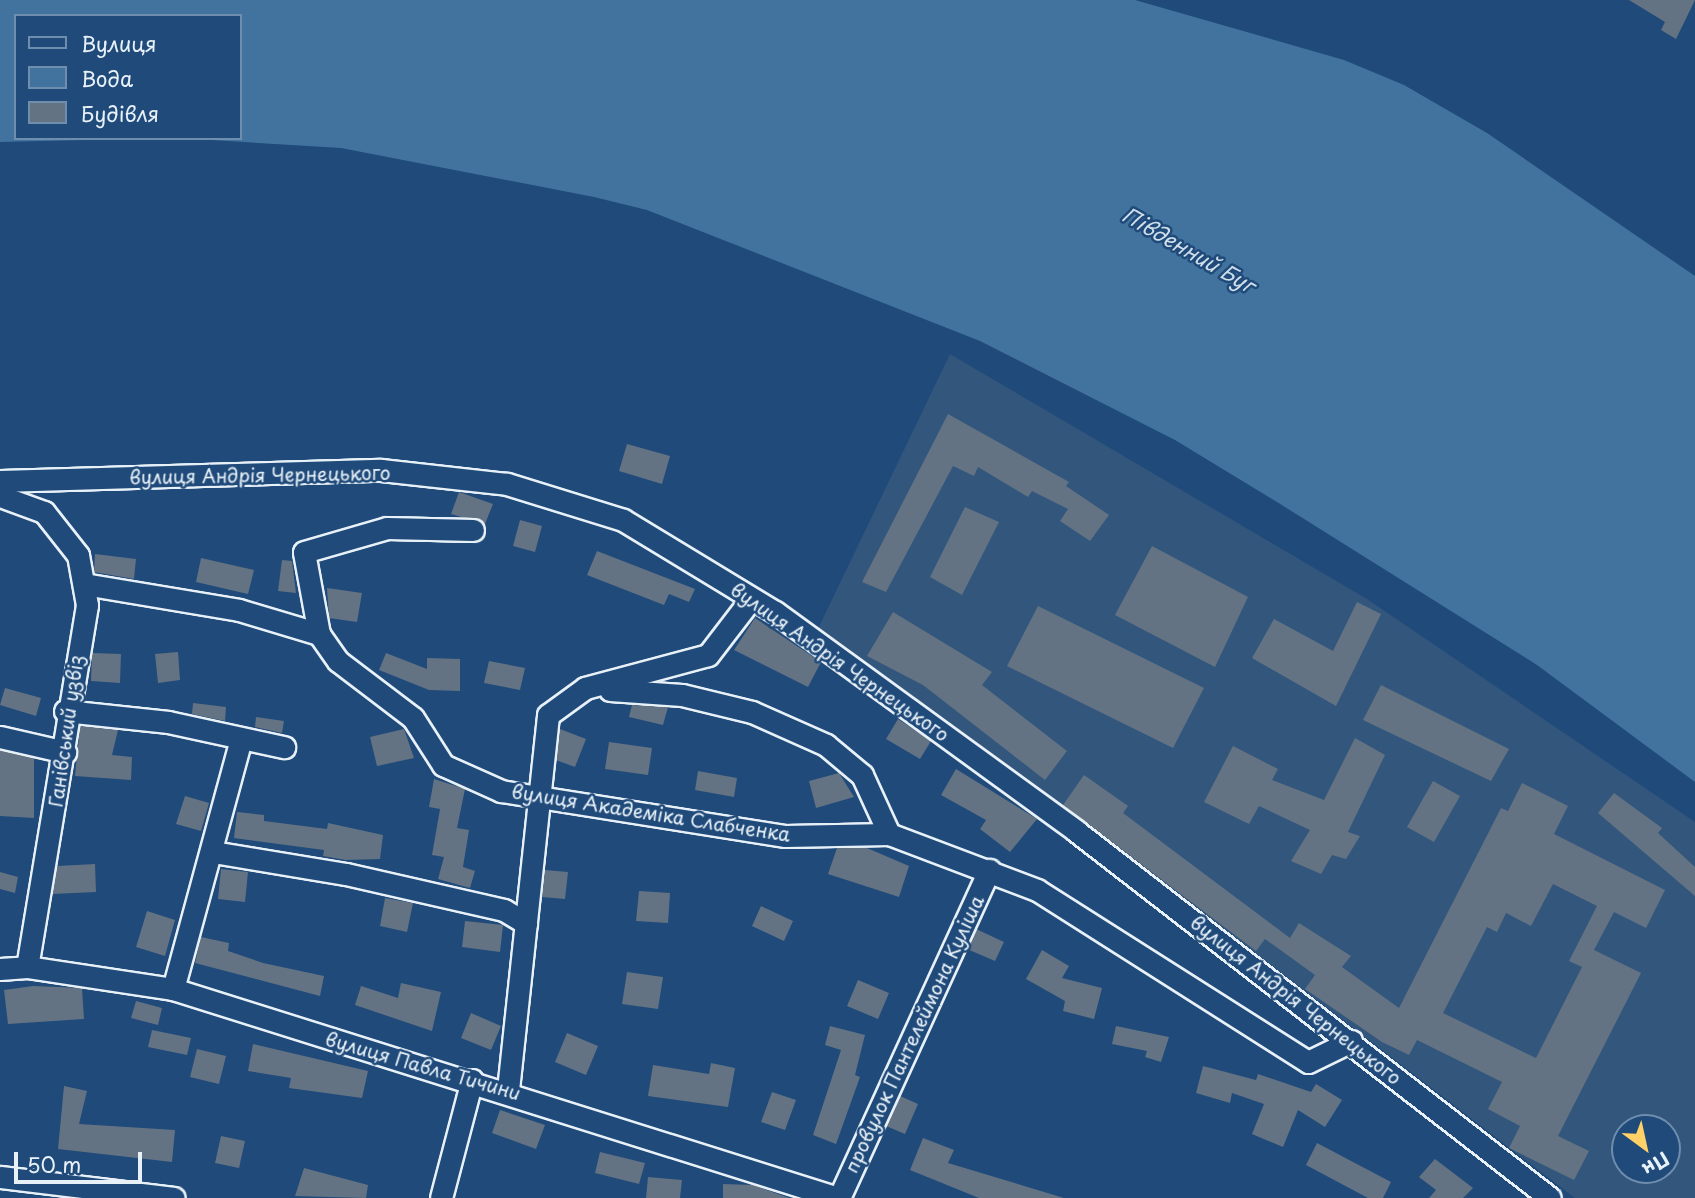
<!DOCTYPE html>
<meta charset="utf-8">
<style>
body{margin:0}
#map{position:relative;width:1695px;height:1198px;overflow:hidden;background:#1f4a7a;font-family:"Playpen Sans",sans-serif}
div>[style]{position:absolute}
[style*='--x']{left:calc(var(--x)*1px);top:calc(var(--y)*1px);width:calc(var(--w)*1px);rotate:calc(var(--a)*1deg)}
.built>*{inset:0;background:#33567d}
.water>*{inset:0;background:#42739f}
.building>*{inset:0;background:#637383}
.roads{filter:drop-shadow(2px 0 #e8f1f8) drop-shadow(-2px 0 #e8f1f8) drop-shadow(0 2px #e8f1f8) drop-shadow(0 -2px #e8f1f8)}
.minor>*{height:21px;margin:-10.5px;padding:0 10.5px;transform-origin:10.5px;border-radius:10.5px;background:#1f4a7a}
span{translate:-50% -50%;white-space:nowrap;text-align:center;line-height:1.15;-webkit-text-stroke:5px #1f4a7a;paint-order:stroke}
.street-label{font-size:19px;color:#e8f1f8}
.water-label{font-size:21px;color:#cfdeeb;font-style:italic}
.legend{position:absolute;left:14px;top:14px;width:228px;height:126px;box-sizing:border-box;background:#1f4a7a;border:2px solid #6f8dac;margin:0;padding:9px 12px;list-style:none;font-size:21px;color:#e8f1f8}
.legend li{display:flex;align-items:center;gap:14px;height:35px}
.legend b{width:35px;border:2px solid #6f8dac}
.north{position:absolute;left:1611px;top:1114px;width:70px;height:70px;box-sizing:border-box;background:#1f4a7a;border:2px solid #6f8dac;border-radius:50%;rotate:147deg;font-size:19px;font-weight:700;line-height:28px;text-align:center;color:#e8f1f8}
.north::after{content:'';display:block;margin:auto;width:24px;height:32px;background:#ffd166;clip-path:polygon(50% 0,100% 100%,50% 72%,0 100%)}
.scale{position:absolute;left:14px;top:1152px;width:128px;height:32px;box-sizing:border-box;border:4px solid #e8f1f8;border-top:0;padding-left:9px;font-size:21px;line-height:24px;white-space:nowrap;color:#e8f1f8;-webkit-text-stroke:5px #1f4a7a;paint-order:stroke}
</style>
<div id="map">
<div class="built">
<div style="clip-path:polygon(evenodd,950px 354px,1367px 599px,1695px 822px,1695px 1198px,1575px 1198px,1134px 860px,815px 635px,950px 354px,1625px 1128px,1667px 1128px,1667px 1170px,1625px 1170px,1625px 1128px)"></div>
</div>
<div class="water">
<div style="clip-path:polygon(0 0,1135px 0,1344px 60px,1404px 85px,1487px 133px,1695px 276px,1695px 782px,1537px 665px,1277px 502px,1175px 440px,980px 341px,647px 210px,594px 197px,341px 148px,179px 138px,240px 138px,240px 16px,16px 16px,16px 138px,171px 138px,0 142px)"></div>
</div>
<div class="building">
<div style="clip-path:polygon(1629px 0,1695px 0,1676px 39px,1661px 30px,1665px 22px)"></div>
<div style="clip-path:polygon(948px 414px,1069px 482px,1066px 486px,1109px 515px,1090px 541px,1060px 521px,1068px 509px,1032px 491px,1028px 497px,978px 467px,974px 476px,953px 466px,886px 592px,862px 582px)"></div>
<div style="clip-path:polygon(627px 444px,670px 456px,662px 484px,619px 471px)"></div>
<div style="clip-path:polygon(459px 492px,493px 504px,485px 524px,451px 514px)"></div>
<div style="clip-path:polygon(965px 507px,999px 522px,962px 595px,930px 577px)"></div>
<div style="clip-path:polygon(520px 520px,542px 526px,535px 552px,513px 546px)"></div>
<div style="clip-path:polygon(1152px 546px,1248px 597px,1215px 667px,1115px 615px)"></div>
<div style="clip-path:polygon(597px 551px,695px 589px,689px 602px,669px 594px,664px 605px,587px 575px)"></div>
<div style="clip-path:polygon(95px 554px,136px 559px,134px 579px,94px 572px)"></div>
<div style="clip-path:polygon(201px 558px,254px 570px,248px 594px,196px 582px)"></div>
<div style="clip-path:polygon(282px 560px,292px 561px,296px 593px,278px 591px)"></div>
<div style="clip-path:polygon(327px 588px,362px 593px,357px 622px,329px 618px)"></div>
<div style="clip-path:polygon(1357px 602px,1381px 614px,1336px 706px,1252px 658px,1274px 619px,1333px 651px)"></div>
<div style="clip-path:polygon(1038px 606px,1204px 688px,1173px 748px,1007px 666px)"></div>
<div style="clip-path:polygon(893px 612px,992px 672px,982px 685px,1067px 751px,1045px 780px,923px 685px,867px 656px)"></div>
<div style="clip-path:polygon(755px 618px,821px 662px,808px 687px,734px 650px)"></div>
<div style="clip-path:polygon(178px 652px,180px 680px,158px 683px,155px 654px)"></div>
<div style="clip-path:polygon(92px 653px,121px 654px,120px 683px,91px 681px)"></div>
<div style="clip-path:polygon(386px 653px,427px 669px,427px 658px,460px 659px,460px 691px,429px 690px,379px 670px)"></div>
<div style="clip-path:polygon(489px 661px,525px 668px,520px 690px,484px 683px)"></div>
<div style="clip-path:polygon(1381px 685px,1509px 749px,1491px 781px,1363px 720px)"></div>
<div style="clip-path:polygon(5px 688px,41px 698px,36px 716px,0 705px)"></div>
<div style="clip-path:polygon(193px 703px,226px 707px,225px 721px,192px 714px)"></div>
<div style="clip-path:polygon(632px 705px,668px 707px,663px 725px,629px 717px)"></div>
<div style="clip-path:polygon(256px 717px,284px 721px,282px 733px,255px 727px)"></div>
<div style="clip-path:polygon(898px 719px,931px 741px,920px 759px,886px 739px)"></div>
<div style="clip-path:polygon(80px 726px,118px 730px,112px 755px,132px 757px,131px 780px,75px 776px)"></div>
<div style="clip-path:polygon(404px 729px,414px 758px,377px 766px,370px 737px)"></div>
<div style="clip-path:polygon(560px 729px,586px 739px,575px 767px,556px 760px)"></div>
<div style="clip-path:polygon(1355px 738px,1385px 755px,1348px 832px,1360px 836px,1346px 859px,1332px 855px,1321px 874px,1291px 861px,1310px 830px,1259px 806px,1249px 824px,1204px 802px,1233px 746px,1278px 769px,1272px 780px,1324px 800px)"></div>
<div style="clip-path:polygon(609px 742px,652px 748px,648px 775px,605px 769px)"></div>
<div style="clip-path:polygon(0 750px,34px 758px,34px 818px,0 816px)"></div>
<div style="clip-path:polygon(956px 769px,1037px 819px,1010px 852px,980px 829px,986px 820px,941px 795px)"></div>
<div style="clip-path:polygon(698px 771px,737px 778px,734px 797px,695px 790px)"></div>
<div style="clip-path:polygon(839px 773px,854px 797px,816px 808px,809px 781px)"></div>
<div style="clip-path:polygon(evenodd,1084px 775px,1128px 806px,1123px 813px,1290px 938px,1299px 923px,1351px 956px,1342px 967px,1399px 1008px,1501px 808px,1508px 811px,1522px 783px,1568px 806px,1554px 834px,1665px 890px,1646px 928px,1614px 912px,1594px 950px,1641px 973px,1558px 1136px,1589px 1151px,1574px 1180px,1509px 1148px,1520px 1126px,1488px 1109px,1502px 1082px,1417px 1040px,1409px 1055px,1382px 1042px,1305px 989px,1315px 975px,1265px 939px,1256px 951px,1063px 805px,1084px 775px,1553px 884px,1597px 906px,1569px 961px,1582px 967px,1536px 1058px,1443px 1013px,1487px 927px,1497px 932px,1506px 913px,1531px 926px,1553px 884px)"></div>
<div style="clip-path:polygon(434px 779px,465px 789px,457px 828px,469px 830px,463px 867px,475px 871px,470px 888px,438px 879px,444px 857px,432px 855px,440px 809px,429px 807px)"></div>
<div style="clip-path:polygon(1433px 781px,1460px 796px,1434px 842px,1407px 827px)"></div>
<div style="clip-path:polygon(1614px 793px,1662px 828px,1658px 833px,1695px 867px,1695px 896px,1598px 813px)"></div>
<div style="clip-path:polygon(185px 796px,209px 803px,201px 831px,176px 824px)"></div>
<div style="clip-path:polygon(237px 812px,264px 815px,264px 821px,327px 829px,328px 823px,383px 835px,380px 859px,346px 860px,323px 856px,324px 850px,234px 838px)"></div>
<div style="clip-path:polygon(837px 848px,867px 848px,909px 866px,899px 897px,828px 874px)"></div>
<div style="clip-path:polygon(95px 864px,96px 892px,52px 894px,57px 866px)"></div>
<div style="clip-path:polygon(221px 869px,248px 872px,245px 902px,218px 899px)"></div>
<div style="clip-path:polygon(545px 870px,568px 872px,565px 899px,542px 897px)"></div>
<div style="clip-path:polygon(0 872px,18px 877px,15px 893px,0 889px)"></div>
<div style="clip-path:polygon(639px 891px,670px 893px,668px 923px,636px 921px)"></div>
<div style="clip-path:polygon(385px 898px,413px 903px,407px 932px,380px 926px)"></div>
<div style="clip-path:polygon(761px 906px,793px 921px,784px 941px,752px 926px)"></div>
<div style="clip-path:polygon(147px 911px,175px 920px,165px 956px,136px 947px)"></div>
<div style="clip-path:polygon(465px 921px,503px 925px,500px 952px,462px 947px)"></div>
<div style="clip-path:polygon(976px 929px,1004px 942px,995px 961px,967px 949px)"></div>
<div style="clip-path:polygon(201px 937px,229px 943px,228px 951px,263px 963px,324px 976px,320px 996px,195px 963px)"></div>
<div style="clip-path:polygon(1042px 950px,1069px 966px,1062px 978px,1102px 988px,1094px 1019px,1063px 1011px,1065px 1001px,1026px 979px)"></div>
<div style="clip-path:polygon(627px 972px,663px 977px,658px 1009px,622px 1004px)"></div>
<div style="clip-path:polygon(858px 980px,889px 993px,878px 1019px,847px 1006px)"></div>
<div style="clip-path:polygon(401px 983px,441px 992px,432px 1031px,355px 1005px,361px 986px,398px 998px)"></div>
<div style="clip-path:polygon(33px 986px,82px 988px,84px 1019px,8px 1024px,4px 990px)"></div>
<div style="clip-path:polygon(136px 1001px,162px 1008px,158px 1025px,131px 1018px)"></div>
<div style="clip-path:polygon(471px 1013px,501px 1026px,491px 1050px,461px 1038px)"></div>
<div style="clip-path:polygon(830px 1026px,865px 1035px,855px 1075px,860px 1077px,836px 1144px,813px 1135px,841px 1050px,825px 1045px)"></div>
<div style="clip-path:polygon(1116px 1026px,1169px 1037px,1161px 1062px,1145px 1057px,1147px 1051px,1112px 1044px)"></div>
<div style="clip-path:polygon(152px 1030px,191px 1038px,187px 1055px,148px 1047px)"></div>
<div style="clip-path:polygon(567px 1033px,598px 1046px,586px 1075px,555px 1062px)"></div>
<div style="clip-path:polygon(253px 1044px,368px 1071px,362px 1098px,289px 1088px,291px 1078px,248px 1071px)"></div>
<div style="clip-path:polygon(197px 1049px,226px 1056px,219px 1084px,190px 1077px)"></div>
<div style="clip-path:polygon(711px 1063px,735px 1068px,728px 1107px,648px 1096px,653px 1065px,709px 1074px)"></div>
<div style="clip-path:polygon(1203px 1066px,1256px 1080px,1258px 1074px,1311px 1092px,1316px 1084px,1342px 1100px,1325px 1127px,1298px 1110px,1283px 1147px,1252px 1134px,1264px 1104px,1232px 1093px,1230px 1103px,1196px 1093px)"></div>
<div style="clip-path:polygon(64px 1086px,87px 1091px,79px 1124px,175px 1130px,172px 1162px,58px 1149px)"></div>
<div style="clip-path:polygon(772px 1092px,796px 1100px,785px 1130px,761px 1122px)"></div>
<div style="clip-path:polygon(900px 1096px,918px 1104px,905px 1134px,886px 1126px)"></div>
<div style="clip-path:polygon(500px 1110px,545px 1125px,536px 1149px,492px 1133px)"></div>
<div style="clip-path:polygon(221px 1136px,245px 1141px,239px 1168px,215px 1163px)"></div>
<div style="clip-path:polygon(923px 1138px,954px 1150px,948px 1163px,1064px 1198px,979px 1198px,910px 1170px)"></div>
<div style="clip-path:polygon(1317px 1143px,1391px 1182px,1383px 1198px,1368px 1198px,1306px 1165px)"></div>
<div style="clip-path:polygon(600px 1152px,645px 1163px,639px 1184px,595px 1173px)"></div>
<div style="clip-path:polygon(1435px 1159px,1473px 1188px,1463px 1198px,1429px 1198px,1436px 1190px,1419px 1177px)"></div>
<div style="clip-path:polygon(304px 1168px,368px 1185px,366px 1198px,295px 1196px)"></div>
<div style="clip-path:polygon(648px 1177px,682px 1180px,680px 1198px,646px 1198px)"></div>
<div style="clip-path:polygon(723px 1184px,753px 1185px,789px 1198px,723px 1198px)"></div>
</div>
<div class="roads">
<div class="minor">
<div style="--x:0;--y:481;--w:381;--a:-1.7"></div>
<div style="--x:381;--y:470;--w:127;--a:6.3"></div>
<div style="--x:507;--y:484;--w:121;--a:17.2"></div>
<div style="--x:623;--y:520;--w:178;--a:31.2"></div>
<div style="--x:775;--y:612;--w:372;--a:36"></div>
<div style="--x:1076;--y:831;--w:599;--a:37.75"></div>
<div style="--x:0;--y:496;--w:47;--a:20"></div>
<div style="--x:44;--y:512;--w:55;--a:51.7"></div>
<div style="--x:78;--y:555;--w:51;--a:79.8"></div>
<div style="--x:87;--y:605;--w:367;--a:99.4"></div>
<div style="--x:84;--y:584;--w:157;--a:9.5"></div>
<div style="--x:239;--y:610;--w:84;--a:16.7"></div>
<div style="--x:319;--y:634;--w:33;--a:55"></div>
<div style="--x:338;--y:661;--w:94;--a:37.2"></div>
<div style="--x:413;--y:718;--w:56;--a:57.4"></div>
<div style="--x:443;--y:765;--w:64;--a:24.1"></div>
<div style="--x:501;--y:791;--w:288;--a:9"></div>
<div style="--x:785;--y:836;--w:104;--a:-1.1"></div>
<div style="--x:889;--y:834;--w:158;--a:20.7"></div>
<div style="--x:1037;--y:890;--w:321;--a:32.4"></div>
<div style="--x:1308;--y:1062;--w:48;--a:-26"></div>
<div style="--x:319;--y:634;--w:83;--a:-100.4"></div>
<div style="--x:304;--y:552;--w:86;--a:-16.1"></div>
<div style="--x:387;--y:528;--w:86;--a:1.3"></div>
<div style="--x:610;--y:690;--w:72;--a:4"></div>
<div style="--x:682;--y:695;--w:72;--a:13.7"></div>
<div style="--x:752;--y:712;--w:81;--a:24"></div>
<div style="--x:826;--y:745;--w:47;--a:39.8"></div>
<div style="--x:862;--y:775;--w:65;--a:65.4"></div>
<div style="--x:65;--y:711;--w:104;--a:6.1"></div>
<div style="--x:168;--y:722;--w:119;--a:12.2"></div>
<div style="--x:0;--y:737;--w:67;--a:13"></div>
<div style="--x:213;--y:852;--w:135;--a:9.4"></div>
<div style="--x:346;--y:874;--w:162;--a:12.8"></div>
<div style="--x:504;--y:910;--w:26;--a:31"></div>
<div style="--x:0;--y:969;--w:27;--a:-4"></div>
<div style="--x:27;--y:967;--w:148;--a:8.6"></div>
<div style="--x:173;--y:989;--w:697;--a:17.45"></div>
<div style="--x:173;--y:989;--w:259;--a:-74.8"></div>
<div style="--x:508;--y:1090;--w:377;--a:-83.9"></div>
<div style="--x:548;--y:715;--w:46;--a:-36.1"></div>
<div style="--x:585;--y:688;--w:127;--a:-15"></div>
<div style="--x:708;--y:655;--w:71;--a:-52.5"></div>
<div style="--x:0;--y:1177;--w:175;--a:6.9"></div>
<div style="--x:441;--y:1198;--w:122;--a:-75.3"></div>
<div style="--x:839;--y:1198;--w:361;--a:-65.4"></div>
</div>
</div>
<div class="street-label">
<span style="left:260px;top:475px;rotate:-1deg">вулиця Андрія Чернецького</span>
<span style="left:840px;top:662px;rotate:35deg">вулиця Андрія Чернецького</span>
<span style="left:66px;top:731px;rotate:-82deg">Ганівський узвіз</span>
<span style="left:651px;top:813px;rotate:9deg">вулиця Академіка Слабченка</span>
<span style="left:1296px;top:1000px;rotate:38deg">вулиця Андрія Чернецького</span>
<span style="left:914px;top:1034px;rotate:-65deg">провулок Пантелеймона Куліша</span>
<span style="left:423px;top:1066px;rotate:16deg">вулиця Павла Тичини</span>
</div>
<div class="water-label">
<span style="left:1189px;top:249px;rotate:30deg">Південний Буг</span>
</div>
<ul class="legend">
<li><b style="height:9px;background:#1f4a7a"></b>Вулиця</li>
<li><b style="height:19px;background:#42739f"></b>Вода</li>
<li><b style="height:19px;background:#637383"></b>Будівля</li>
</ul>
<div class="north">Пн</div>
<div class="scale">50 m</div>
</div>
